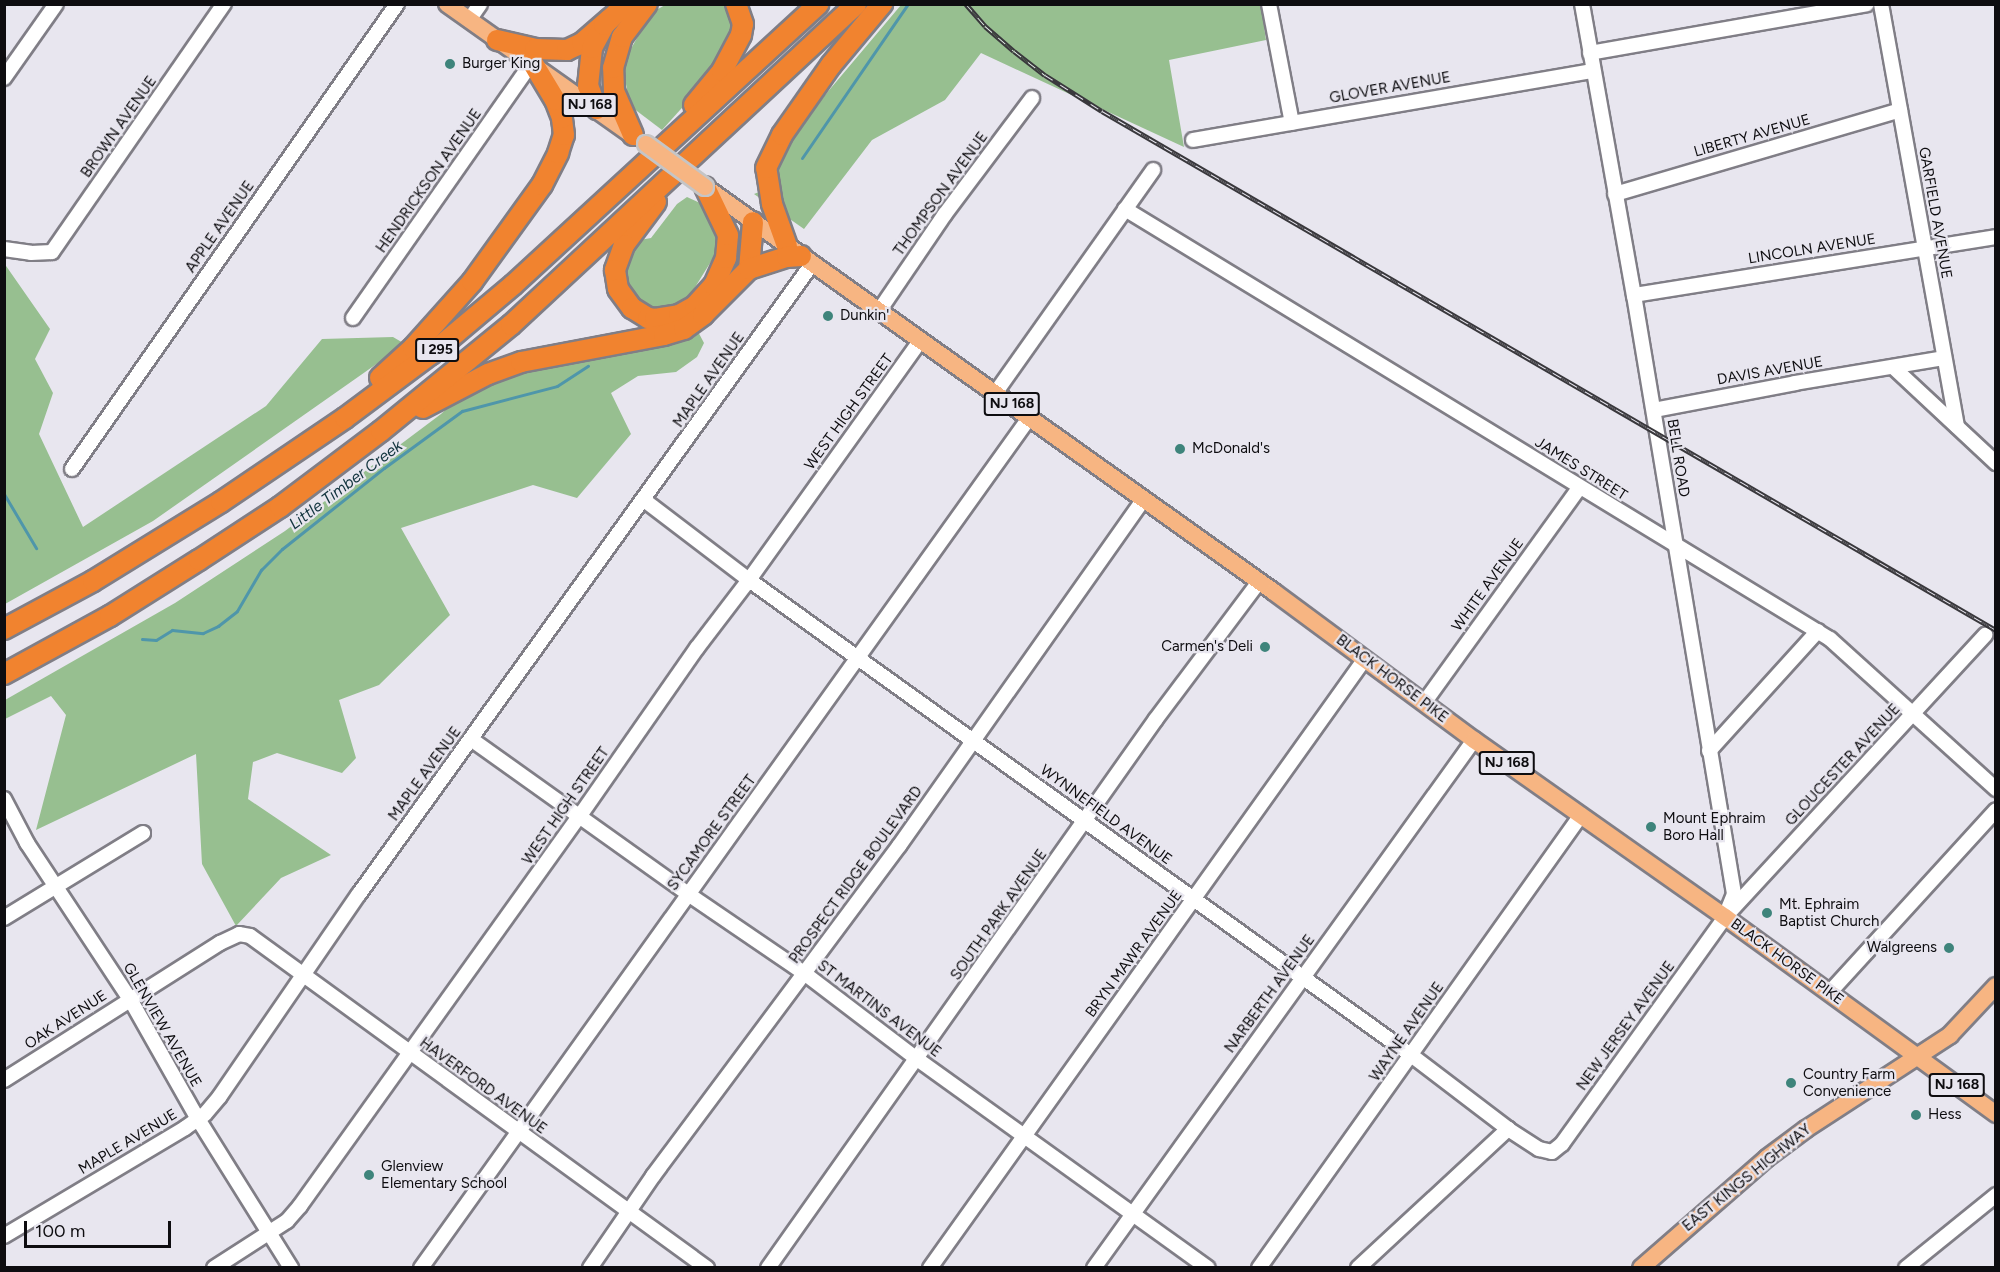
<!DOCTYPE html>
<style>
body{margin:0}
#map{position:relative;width:2000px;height:1272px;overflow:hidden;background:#e8e6ef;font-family:Figtree,sans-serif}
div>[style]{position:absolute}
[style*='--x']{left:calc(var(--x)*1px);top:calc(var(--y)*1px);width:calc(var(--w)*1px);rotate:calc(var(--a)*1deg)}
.forest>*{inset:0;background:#97bf90}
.stream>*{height:3px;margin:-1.5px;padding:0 1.5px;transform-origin:1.5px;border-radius:1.5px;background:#4f96aa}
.roads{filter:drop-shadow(2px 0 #807e86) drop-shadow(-2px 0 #807e86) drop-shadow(0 2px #807e86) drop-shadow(0 -2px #807e86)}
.minor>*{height:14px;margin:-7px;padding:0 7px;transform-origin:7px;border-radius:7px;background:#fff}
.major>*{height:16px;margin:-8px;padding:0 8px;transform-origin:8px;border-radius:8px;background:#f7b582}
.highway>*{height:20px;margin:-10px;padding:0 10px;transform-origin:10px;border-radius:10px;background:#f1832f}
.rail>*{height:5px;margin-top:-2.5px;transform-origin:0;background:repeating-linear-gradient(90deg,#e8e6ef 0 9px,#39383c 0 18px);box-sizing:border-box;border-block:2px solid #39383c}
.bridges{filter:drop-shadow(2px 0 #c5c5c6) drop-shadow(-2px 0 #c5c5c6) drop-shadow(0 2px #c5c5c6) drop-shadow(0 -2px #c5c5c6)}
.major-bridge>*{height:16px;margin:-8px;padding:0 8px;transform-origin:8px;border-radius:8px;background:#f7b582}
.dots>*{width:16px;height:16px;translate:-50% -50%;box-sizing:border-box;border:3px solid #e8e6ef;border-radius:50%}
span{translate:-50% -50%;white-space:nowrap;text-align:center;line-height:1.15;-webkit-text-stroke:4.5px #e8e6ef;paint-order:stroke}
.shield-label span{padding:2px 4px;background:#e8e6ef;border:2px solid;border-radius:4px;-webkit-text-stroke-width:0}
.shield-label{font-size:14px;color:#0e0d10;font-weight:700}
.poi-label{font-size:15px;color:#0e0d10}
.left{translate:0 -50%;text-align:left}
.right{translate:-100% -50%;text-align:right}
.street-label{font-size:15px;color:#0e0d10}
.water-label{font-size:16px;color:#12343e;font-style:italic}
.frame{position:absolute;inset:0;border:6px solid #0e0d10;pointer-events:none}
.scale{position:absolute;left:24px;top:1221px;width:147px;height:27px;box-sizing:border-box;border:3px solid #0e0d10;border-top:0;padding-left:8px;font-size:18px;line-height:21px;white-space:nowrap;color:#0e0d10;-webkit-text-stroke:4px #e8e6ef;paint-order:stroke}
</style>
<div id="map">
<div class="forest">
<div style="clip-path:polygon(665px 5px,727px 5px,734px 30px,699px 89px,662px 130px,629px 105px,623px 63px,651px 13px)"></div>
<div style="clip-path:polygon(901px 5px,1261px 5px,1266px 40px,1169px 60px,1184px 147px,981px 53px,945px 100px,872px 140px,804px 229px,754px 194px,769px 188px,777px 152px)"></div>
<div style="clip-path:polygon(687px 197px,700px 203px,715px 222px,720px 247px,684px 305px,704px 343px,697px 357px,676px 372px,638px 376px,611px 393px,631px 434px,577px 498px,533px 485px,401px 528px,450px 615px,379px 685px,339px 700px,356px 758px,342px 773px,277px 753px,253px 762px,248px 799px,331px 855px,281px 878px,236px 926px,202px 864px,196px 754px,36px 830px,66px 715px,51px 696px,5px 719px,5px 700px,175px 603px,285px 531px,441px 414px,473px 384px,636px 349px,663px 311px,637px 306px,620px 286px,634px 241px,651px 238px,677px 204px)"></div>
<div style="clip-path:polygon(4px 263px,50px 329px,35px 359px,53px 393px,39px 434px,83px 527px,266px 406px,322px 339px,393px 337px,405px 344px,153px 521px,5px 604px)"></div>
</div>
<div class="stream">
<div style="--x:802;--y:158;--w:187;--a:-55.5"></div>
<div style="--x:4;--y:494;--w:63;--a:59.3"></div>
<div style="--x:142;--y:639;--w:14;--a:4"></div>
<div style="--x:156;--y:640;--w:19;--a:-32"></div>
<div style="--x:172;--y:630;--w:31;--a:6"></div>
<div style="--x:203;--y:633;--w:17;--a:-25"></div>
<div style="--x:218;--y:626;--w:24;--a:-38"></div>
<div style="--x:237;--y:611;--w:48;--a:-59.7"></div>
<div style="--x:261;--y:570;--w:30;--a:-45"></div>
<div style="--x:282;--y:549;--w:130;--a:-38.5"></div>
<div style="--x:384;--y:468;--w:97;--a:-36.2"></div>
<div style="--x:462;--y:411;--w:98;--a:-14.7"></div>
<div style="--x:557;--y:386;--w:37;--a:-33"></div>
</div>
<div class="roads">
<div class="minor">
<div style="--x:1269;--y:4;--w:121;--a:79.1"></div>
<div style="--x:1582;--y:4;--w:296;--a:79.9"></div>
<div style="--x:1634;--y:295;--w:607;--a:80.52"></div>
<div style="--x:1734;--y:894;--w:16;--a:112"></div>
<div style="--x:1881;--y:4;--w:429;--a:79.8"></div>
<div style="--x:469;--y:20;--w:19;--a:-55"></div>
<div style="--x:1590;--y:53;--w:281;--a:-10"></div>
<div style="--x:4;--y:78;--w:90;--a:-54.9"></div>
<div style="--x:1193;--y:140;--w:406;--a:-9.8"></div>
<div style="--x:1615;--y:194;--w:297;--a:-16.4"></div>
<div style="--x:1125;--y:209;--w:826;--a:31.38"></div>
<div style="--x:1830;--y:639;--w:224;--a:42.1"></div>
<div style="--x:4;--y:249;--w:27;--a:8"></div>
<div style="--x:31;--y:253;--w:21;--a:-3"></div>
<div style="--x:52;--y:252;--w:302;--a:-55.3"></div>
<div style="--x:1634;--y:295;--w:367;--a:-9.1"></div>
<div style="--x:879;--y:311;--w:117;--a:-55.8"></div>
<div style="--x:945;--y:214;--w:145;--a:-53.1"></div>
<div style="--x:353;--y:318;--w:310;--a:-55"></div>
<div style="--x:1893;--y:367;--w:141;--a:43"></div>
<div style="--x:996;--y:392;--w:272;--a:-54.7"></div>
<div style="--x:1654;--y:410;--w:144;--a:-10.8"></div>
<div style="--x:1795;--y:383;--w:151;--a:-9.5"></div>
<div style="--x:72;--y:469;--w:567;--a:-55.05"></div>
<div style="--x:644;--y:500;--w:132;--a:37.3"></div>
<div style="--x:749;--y:580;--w:815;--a:35.66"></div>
<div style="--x:1411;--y:1055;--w:122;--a:37.3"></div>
<div style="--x:1508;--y:1129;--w:37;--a:33"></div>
<div style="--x:1539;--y:1149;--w:13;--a:13"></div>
<div style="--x:1552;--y:1152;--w:13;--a:-39"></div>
<div style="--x:1562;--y:1144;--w:279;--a:-54.3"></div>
<div style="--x:1725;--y:917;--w:384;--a:-47.3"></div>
<div style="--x:1424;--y:703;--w:266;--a:-54.2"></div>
<div style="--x:471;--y:739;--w:267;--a:35.5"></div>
<div style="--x:688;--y:894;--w:140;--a:34.3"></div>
<div style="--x:804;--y:973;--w:142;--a:37.3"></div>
<div style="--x:917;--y:1059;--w:358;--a:35.7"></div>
<div style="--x:1709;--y:751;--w:162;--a:-47.8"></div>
<div style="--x:4;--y:799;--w:50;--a:62.4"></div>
<div style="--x:27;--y:843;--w:187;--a:56.6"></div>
<div style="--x:130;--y:999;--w:138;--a:60.5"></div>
<div style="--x:198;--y:1119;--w:176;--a:58"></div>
<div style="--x:4;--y:918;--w:163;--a:-31.4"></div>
<div style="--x:1830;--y:992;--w:246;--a:-47.6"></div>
<div style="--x:4;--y:1080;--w:256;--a:-32.4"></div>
<div style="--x:220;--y:943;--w:21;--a:-25"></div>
<div style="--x:239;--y:934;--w:11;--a:10"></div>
<div style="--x:250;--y:936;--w:565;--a:36"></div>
<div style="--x:4;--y:1236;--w:211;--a:-30.8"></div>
<div style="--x:185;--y:1128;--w:24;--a:-35"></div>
<div style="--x:205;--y:1114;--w:23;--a:-50"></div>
<div style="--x:220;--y:1096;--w:245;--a:-55.5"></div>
<div style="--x:359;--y:894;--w:776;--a:-54.28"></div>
<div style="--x:214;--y:1268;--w:87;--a:-32.8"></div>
<div style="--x:287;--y:1221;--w:20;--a:-49"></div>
<div style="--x:300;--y:1206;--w:479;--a:-54.4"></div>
<div style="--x:579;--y:817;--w:206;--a:-55.1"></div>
<div style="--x:697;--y:648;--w:86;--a:-52.6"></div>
<div style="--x:749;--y:580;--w:295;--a:-54.4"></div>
<div style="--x:421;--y:1268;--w:1045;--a:-54.42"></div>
<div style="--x:590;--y:1268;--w:112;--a:-55.6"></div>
<div style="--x:653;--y:1176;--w:412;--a:-53.3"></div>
<div style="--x:899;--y:846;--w:425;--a:-54.8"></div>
<div style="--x:768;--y:1268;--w:672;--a:-54.75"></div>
<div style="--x:1156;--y:719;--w:171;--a:-53.1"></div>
<div style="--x:930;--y:1268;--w:747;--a:-54.48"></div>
<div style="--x:1094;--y:1268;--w:651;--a:-54.26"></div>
<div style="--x:1259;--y:1268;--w:556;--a:-54.59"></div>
<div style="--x:1358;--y:1268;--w:205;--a:-42.8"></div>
<div style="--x:1906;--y:1268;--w:116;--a:-39"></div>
</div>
<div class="major">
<div style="--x:447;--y:4;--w:230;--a:35.3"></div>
<div style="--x:705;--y:187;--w:698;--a:35.44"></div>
<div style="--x:1274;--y:592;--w:249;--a:36.5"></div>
<div style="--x:1474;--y:740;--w:307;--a:35.2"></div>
<div style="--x:1725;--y:917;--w:335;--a:36"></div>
<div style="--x:1641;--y:1268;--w:167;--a:-41.1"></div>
<div style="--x:1767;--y:1158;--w:49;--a:-36.6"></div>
<div style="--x:1806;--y:1129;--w:172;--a:-33.1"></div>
<div style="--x:1950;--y:1035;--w:67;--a:-46.8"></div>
</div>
<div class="highway">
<div style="--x:497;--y:40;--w:39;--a:13"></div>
<div style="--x:535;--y:49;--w:32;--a:2"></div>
<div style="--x:567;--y:50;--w:17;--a:-25"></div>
<div style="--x:582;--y:43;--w:37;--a:-41"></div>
<div style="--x:694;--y:105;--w:44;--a:-50.5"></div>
<div style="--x:722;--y:71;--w:41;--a:-62.2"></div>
<div style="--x:741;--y:35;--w:11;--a:-80"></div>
<div style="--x:743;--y:24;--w:21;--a:-109"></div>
<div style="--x:597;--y:109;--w:25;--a:-111"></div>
<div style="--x:588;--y:86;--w:38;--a:-84"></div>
<div style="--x:592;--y:48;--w:26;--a:-62"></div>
<div style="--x:604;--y:25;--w:30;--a:-44"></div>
<div style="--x:633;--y:135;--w:48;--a:-113.4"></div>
<div style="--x:614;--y:91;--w:23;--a:-92"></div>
<div style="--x:613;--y:68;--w:32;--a:-74"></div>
<div style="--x:622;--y:37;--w:41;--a:-52.9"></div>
<div style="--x:656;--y:202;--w:54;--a:126.7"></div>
<div style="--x:624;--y:245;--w:27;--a:110"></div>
<div style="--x:615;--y:270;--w:19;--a:81"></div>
<div style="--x:618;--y:289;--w:24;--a:54"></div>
<div style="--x:632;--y:308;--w:19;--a:32"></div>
<div style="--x:648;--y:318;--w:7;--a:8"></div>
<div style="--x:655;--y:319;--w:24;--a:-9"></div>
<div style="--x:679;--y:315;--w:18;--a:-29"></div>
<div style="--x:695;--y:306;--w:28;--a:-48"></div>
<div style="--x:714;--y:285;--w:30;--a:-66"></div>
<div style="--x:726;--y:258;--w:23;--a:-85"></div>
<div style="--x:728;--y:235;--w:53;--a:-115.6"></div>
<div style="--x:787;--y:246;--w:45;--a:-109.7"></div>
<div style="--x:772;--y:204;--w:36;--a:-99"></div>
<div style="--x:766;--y:168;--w:37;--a:-64"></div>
<div style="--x:782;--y:135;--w:85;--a:-55"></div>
<div style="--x:831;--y:65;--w:80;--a:-50.1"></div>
<div style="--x:749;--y:269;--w:47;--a:-85.1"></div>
<div style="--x:380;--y:378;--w:45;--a:-42.3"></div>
<div style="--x:413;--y:348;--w:89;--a:-48.2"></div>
<div style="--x:472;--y:282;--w:120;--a:-54.2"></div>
<div style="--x:542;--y:185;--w:36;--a:-63"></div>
<div style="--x:558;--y:153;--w:19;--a:-72"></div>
<div style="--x:564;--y:135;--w:17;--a:-97"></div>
<div style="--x:562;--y:118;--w:19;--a:-111"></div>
<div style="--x:555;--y:100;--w:41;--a:-121"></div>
<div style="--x:423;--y:408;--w:73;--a:-27.6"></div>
<div style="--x:488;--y:374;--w:35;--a:-20"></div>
<div style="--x:521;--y:362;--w:146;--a:-10.7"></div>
<div style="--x:664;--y:335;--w:21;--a:-17"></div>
<div style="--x:684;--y:329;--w:24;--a:-36"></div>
<div style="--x:703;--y:315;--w:65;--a:-45"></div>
<div style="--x:749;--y:269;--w:40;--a:-18"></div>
<div style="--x:787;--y:257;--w:14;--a:-4"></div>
<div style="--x:4;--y:629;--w:101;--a:-28.3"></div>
<div style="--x:93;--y:581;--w:150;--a:-31.7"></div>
<div style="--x:221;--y:502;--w:150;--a:-34.1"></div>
<div style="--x:345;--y:418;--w:107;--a:-36.7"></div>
<div style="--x:431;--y:354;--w:107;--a:-40.1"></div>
<div style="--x:513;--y:285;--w:415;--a:-42.6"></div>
<div style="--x:4;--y:674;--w:121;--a:-28.7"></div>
<div style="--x:110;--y:616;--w:105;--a:-32.2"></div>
<div style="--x:199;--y:560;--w:97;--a:-33.2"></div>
<div style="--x:280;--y:507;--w:126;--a:-37"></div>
<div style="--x:381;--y:431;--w:168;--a:-39.2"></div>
<div style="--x:511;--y:325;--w:471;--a:-42.9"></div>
</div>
</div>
<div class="rail">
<div style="--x:966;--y:4;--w:29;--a:49"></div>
<div style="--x:985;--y:26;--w:38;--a:41"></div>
<div style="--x:1014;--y:51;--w:39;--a:38"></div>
<div style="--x:1045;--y:75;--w:67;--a:32.3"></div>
<div style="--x:1102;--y:111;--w:1034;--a:30.14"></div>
</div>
<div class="bridges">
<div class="major-bridge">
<div style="--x:646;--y:144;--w:73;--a:36.1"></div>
</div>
</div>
<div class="dots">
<div style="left:450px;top:64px;background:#3e847b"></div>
<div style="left:828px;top:316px;background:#3e847b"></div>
<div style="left:1180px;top:449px;background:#3e847b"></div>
<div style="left:1265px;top:647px;background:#3e847b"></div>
<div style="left:1651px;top:827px;background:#3e847b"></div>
<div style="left:1767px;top:913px;background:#3e847b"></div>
<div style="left:1949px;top:948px;background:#3e847b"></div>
<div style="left:1791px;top:1083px;background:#3e847b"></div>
<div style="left:1916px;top:1115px;background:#3e847b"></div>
<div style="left:369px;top:1175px;background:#3e847b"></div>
</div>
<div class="shield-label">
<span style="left:590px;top:105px">NJ 168</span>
<span style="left:437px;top:350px">I 295</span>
<span style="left:1012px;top:404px">NJ 168</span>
<span style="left:1507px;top:763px">NJ 168</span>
<span style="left:1957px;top:1085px">NJ 168</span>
</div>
<div class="poi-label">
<span class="left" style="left:462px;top:64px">Burger King</span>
<span class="left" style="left:840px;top:316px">Dunkin'</span>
<span class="left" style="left:1192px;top:449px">McDonald's</span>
<span class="right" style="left:1253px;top:647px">Carmen's Deli</span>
<span class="left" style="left:1663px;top:827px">Mount Ephraim<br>Boro Hall</span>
<span class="left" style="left:1779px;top:913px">Mt. Ephraim<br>Baptist Church</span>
<span class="right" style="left:1937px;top:948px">Walgreens</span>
<span class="left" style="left:1803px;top:1083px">Country Farm<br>Convenience</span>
<span class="left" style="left:1928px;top:1115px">Hess</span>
<span class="left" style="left:381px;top:1175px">Glenview<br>Elementary School</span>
</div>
<div class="street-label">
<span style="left:1390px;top:88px;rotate:-10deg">GLOVER AVENUE</span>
<span style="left:119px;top:127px;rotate:-55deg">BROWN AVENUE</span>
<span style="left:1752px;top:136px;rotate:-16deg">LIBERTY AVENUE</span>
<span style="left:429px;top:181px;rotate:-55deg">HENDRICKSON AVENUE</span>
<span style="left:941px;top:194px;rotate:-54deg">THOMPSON AVENUE</span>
<span style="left:1935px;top:213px;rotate:80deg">GARFIELD AVENUE</span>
<span style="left:220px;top:227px;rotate:-55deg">APPLE AVENUE</span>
<span style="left:1812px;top:249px;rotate:-9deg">LINCOLN AVENUE</span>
<span style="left:1770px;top:371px;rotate:-10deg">DAVIS AVENUE</span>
<span style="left:709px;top:380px;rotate:-55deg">MAPLE AVENUE</span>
<span style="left:849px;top:412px;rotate:-54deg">WEST HIGH STREET</span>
<span style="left:1678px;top:458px;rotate:81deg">BELL ROAD</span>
<span style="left:1581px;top:469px;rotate:32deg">JAMES STREET</span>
<span style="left:1488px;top:585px;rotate:-54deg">WHITE AVENUE</span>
<span style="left:1392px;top:679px;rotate:37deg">BLACK HORSE PIKE</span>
<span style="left:1843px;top:765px;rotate:-47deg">GLOUCESTER AVENUE</span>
<span style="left:425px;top:774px;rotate:-54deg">MAPLE AVENUE</span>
<span style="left:566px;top:806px;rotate:-55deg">WEST HIGH STREET</span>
<span style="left:1106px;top:815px;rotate:36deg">WYNNEFIELD AVENUE</span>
<span style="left:712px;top:833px;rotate:-54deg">SYCAMORE STREET</span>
<span style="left:856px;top:875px;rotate:-54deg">PROSPECT RIDGE BOULEVARD</span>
<span style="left:999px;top:915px;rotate:-55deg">SOUTH PARK AVENUE</span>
<span style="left:1134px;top:954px;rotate:-54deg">BRYN MAWR AVENUE</span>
<span style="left:1787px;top:962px;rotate:36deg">BLACK HORSE PIKE</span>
<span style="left:1270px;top:994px;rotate:-54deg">NARBERTH AVENUE</span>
<span style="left:879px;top:1009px;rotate:37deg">ST MARTINS AVENUE</span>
<span style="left:66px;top:1020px;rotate:-33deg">OAK AVENUE</span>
<span style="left:162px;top:1025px;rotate:60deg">GLENVIEW AVENUE</span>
<span style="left:1626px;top:1026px;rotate:-54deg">NEW JERSEY AVENUE</span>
<span style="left:1407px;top:1032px;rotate:-55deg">WAYNE AVENUE</span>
<span style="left:483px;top:1086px;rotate:36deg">HAVERFORD AVENUE</span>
<span style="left:128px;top:1142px;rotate:-31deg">MAPLE AVENUE</span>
<span style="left:1747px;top:1178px;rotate:-39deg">EAST KINGS HIGHWAY</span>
</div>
<div class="water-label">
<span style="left:346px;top:485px;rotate:-37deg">Little Timber Creek</span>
</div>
<div class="frame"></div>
<div class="scale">100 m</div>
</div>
